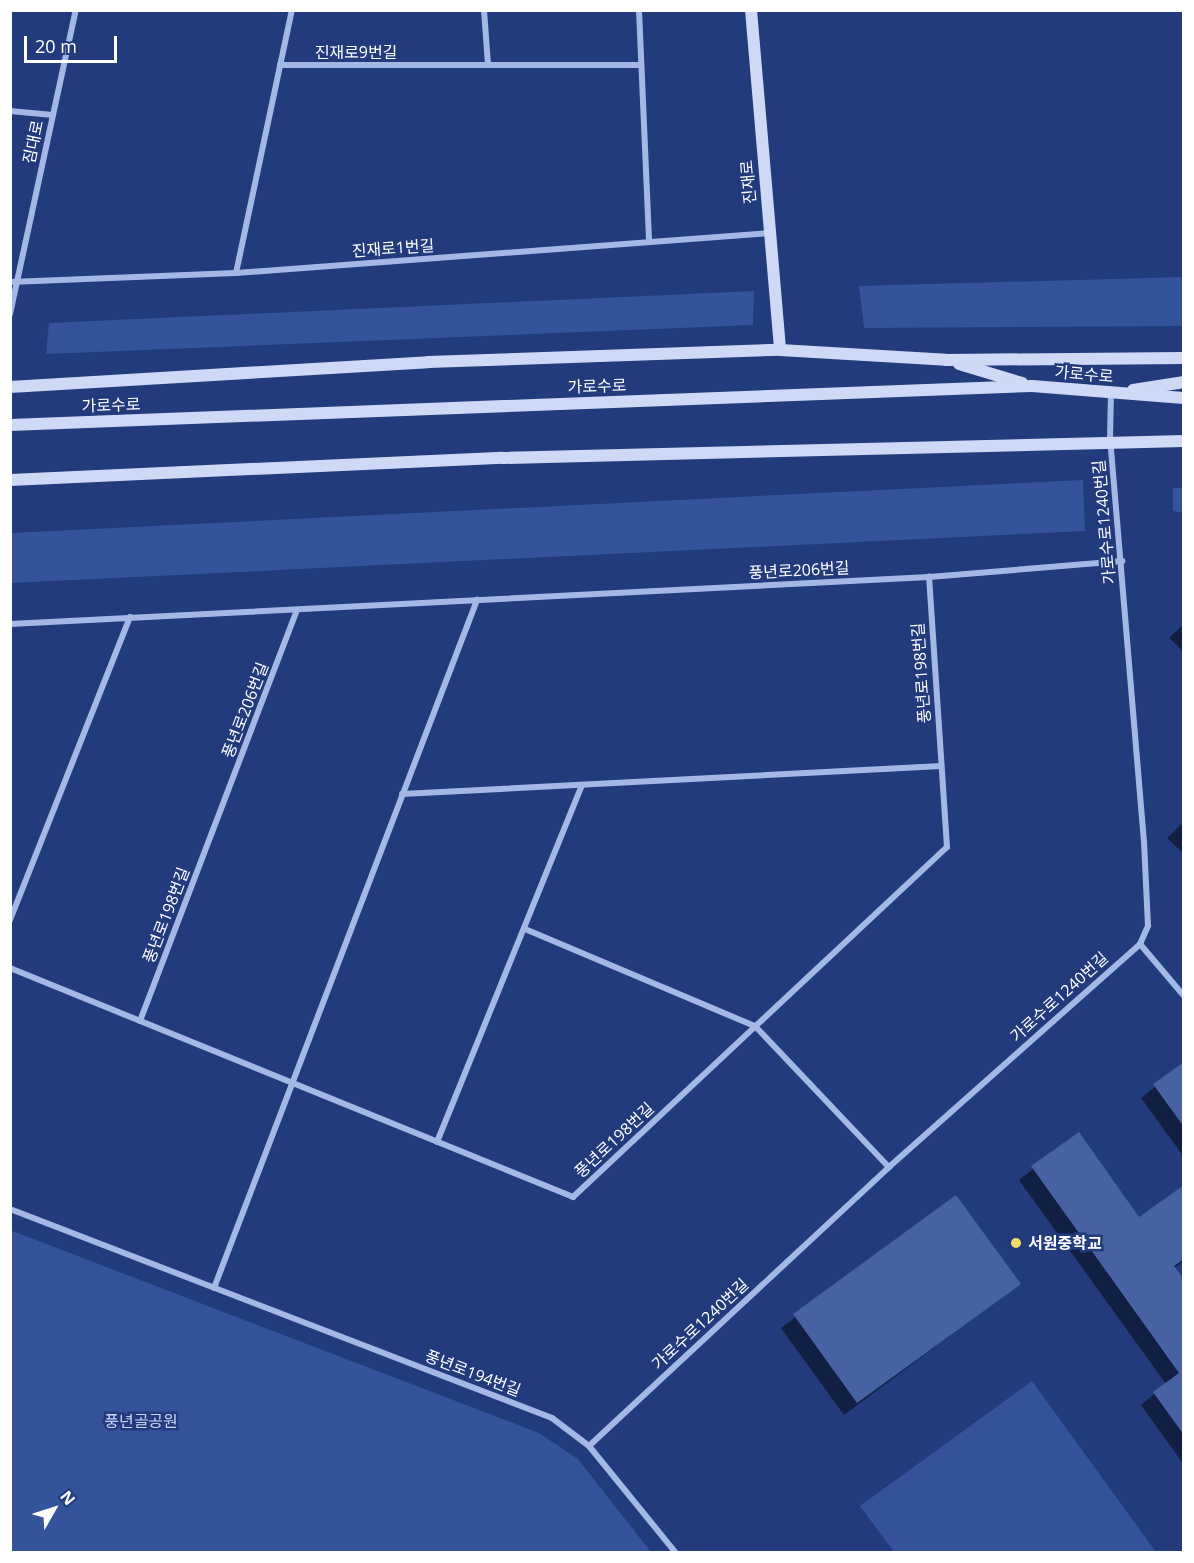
<!DOCTYPE html>
<meta charset="utf-8">
<style>
body{margin:0}
#map{position:relative;width:1194px;height:1563px;overflow:hidden;background:#213b7c;font-family:"Open Sans","Noto Sans KR",sans-serif}
div>[style]{position:absolute}
[style*='--x']{left:calc(var(--x)*1px);top:calc(var(--y)*1px);width:calc(var(--w)*1px);rotate:calc(var(--a)*1deg)}
.green>*{inset:0;background:#34539a}
.shadow>*{inset:0;background:#0007}
.building>*{inset:0;background:#4662a3}
.street>*{height:6px;margin:-3px;padding:0 3px;transform-origin:3px;border-radius:3px;background:#a4b8e6}
.secondary>*{height:12px;margin:-6px;padding:0 6px;transform-origin:6px;border-radius:6px;background:#ced9f5}
.dots>*{width:16px;height:16px;translate:-50% -50%;box-sizing:border-box;border:3px solid #213b7c;border-radius:50%}
span{translate:-50% -50%;white-space:nowrap;text-align:center;line-height:1.15;-webkit-text-stroke:5px #213b7c;paint-order:stroke}
.street-label{font-size:16px;color:#fff}
.poi-label{font-size:16px;color:#fff;font-weight:700}
.left{translate:0 -50%;text-align:left}
.park-label{font-size:16px;color:#c7d5f5}
.frame{position:absolute;inset:0;border:12px solid #fff;pointer-events:none}
.north{position:absolute;left:24px;top:1479px;width:60px;height:60px;-webkit-text-stroke:4px #213b7c;paint-order:stroke;rotate:51deg;font-size:16px;font-weight:700;line-height:24px;text-align:center;color:#fff}
.north::after{content:'';display:block;margin:auto;width:21px;height:27px;background:#fff;clip-path:polygon(50% 0,100% 100%,50% 72%,0 100%)}
.scale{position:absolute;left:24px;top:36px;width:93px;height:27px;box-sizing:border-box;border:3px solid #fff;border-top:0;padding-left:8px;font-size:18px;line-height:21px;white-space:nowrap;color:#fff;-webkit-text-stroke:4px #213b7c;paint-order:stroke}
</style>
<div id="map">
<div class="green">
<div style="clip-path:polygon(1183px 277px,1183px 326px,864px 328px,859px 286px)"></div>
<div style="clip-path:polygon(754px 291px,753px 325px,46px 354px,49px 323px)"></div>
<div style="clip-path:polygon(1083px 480px,1085px 531px,11px 583px,11px 533px)"></div>
<div style="clip-path:polygon(1173px 488px,1183px 488px,1183px 513px,1173px 511px)"></div>
<div style="clip-path:polygon(10px 1230px,539px 1433px,578px 1459px,651px 1552px,11px 1552px)"></div>
<div style="clip-path:polygon(1032px 1381px,1156px 1552px,894px 1552px,860px 1506px)"></div>
</div>
<div class="shadow">
<div style="clip-path:polygon(1184px 624px,1184px 652px,1169px 638px)"></div>
<div style="clip-path:polygon(1184px 822px,1184px 854px,1167px 838px)"></div>
<div style="clip-path:polygon(1184px 1064px,1184px 1157px,1141px 1098px)"></div>
<div style="clip-path:polygon(1078px 1134px,1139px 1219px,1184px 1187px,1184px 1261px,1174px 1268px,1184px 1281px,1184px 1465px,1141px 1405px,1166px 1384px,1019px 1180px)"></div>
<div style="clip-path:polygon(956px 1197px,1019px 1284px,844px 1415px,781px 1328px)"></div>
</div>
<div class="building">
<div style="clip-path:polygon(1184px 1062px,1184px 1127px,1153px 1084px)"></div>
<div style="clip-path:polygon(1079px 1132px,1139px 1217px,1184px 1185px,1184px 1259px,1174px 1266px,1184px 1279px,1184px 1435px,1153px 1392px,1179px 1373px,1031px 1166px)"></div>
<div style="clip-path:polygon(956px 1195px,1021px 1284px,857px 1403px,793px 1314px)"></div>
</div>
<div class="street">
<div style="--x:484;--y:10;--w:55;--a:85.8"></div>
<div style="--x:639;--y:10;--w:232;--a:87.5"></div>
<div style="--x:280;--y:65;--w:361;--a:0"></div>
<div style="--x:10;--y:111;--w:43;--a:5.3"></div>
<div style="--x:236;--y:273;--w:269;--a:-78"></div>
<div style="--x:10;--y:282;--w:226;--a:-2.3"></div>
<div style="--x:236;--y:273;--w:535;--a:-4.28"></div>
<div style="--x:10;--y:314;--w:311;--a:-77.8"></div>
<div style="--x:10;--y:624;--w:920;--a:-2.93"></div>
<div style="--x:929;--y:577;--w:194;--a:-4.7"></div>
<div style="--x:402;--y:794;--w:540;--a:-2.97"></div>
<div style="--x:10;--y:920;--w:326;--a:-68.4"></div>
<div style="--x:525;--y:929;--w:250;--a:22.9"></div>
<div style="--x:755;--y:1026;--w:195;--a:46.5"></div>
<div style="--x:1140;--y:944;--w:68;--a:49.8"></div>
<div style="--x:10;--y:968;--w:608;--a:22.13"></div>
<div style="--x:573;--y:1197;--w:512;--a:-43.1"></div>
<div style="--x:947;--y:847;--w:271;--a:-93.8"></div>
<div style="--x:140;--y:1021;--w:440;--a:-69.1"></div>
<div style="--x:437;--y:1142;--w:385;--a:-67.9"></div>
<div style="--x:10;--y:1209;--w:581;--a:21.09"></div>
<div style="--x:552;--y:1418;--w:46;--a:37.1"></div>
<div style="--x:589;--y:1446;--w:136;--a:50.9"></div>
<div style="--x:214;--y:1288;--w:737;--a:-69.08"></div>
<div style="--x:589;--y:1446;--w:410;--a:-42.9"></div>
<div style="--x:889;--y:1167;--w:336;--a:-41.6"></div>
<div style="--x:1140;--y:944;--w:20;--a:-66"></div>
<div style="--x:1148;--y:926;--w:84;--a:-92.7"></div>
<div style="--x:1144;--y:842;--w:404;--a:-94.8"></div>
<div style="--x:1110;--y:439;--w:46;--a:-88.8"></div>
</div>
<div class="secondary">
<div style="--x:751;--y:10;--w:341;--a:85.1"></div>
<div style="--x:959;--y:364;--w:66;--a:16.8"></div>
<div style="--x:10;--y:387;--w:419;--a:-3.4"></div>
<div style="--x:428;--y:362;--w:352;--a:-2"></div>
<div style="--x:780;--y:350;--w:166;--a:3.4"></div>
<div style="--x:946;--y:360;--w:238;--a:-0.5"></div>
<div style="--x:1133;--y:390;--w:52;--a:-8.9"></div>
<div style="--x:10;--y:425;--w:1023;--a:-2.19"></div>
<div style="--x:1032;--y:386;--w:152;--a:4.5"></div>
<div style="--x:10;--y:480;--w:493;--a:-2.6"></div>
<div style="--x:503;--y:458;--w:681;--a:-1.43"></div>
</div>
<div class="dots">
<div style="left:1016px;top:1243px;background:#f3de65"></div>
</div>
<div class="street-label">
<span style="left:356px;top:52px">진재로9번길</span>
<span style="left:33px;top:142px;rotate:-78deg">짐대로</span>
<span style="left:748px;top:182px;rotate:-95deg">진재로</span>
<span style="left:393px;top:248px;rotate:-4deg">진재로1번길</span>
<span style="left:1084px;top:374px;rotate:5deg">가로수로</span>
<span style="left:597px;top:386px;rotate:-2deg">가로수로</span>
<span style="left:111px;top:405px;rotate:-2deg">가로수로</span>
<span style="left:1104px;top:522px;rotate:-95deg">가로수로1240번길</span>
<span style="left:799px;top:570px;rotate:-3deg">풍년로206번길</span>
<span style="left:921px;top:673px;rotate:-94deg">풍년로198번길</span>
<span style="left:245px;top:710px;rotate:-69deg">풍년로206번길</span>
<span style="left:166px;top:915px;rotate:-69deg">풍년로198번길</span>
<span style="left:1059px;top:997px;rotate:-42deg">가로수로1240번길</span>
<span style="left:614px;top:1140px;rotate:-43deg">풍년로198번길</span>
<span style="left:700px;top:1324px;rotate:-43deg">가로수로1240번길</span>
<span style="left:473px;top:1373px;rotate:21deg">풍년로194번길</span>
</div>
<div class="poi-label">
<span class="left" style="left:1028px;top:1243px">서원중학교</span>
</div>
<div class="park-label">
<span style="left:141px;top:1421px">풍년골공원</span>
</div>
<div class="frame"></div>
<div class="north">N</div>
<div class="scale">20 m</div>
</div>
